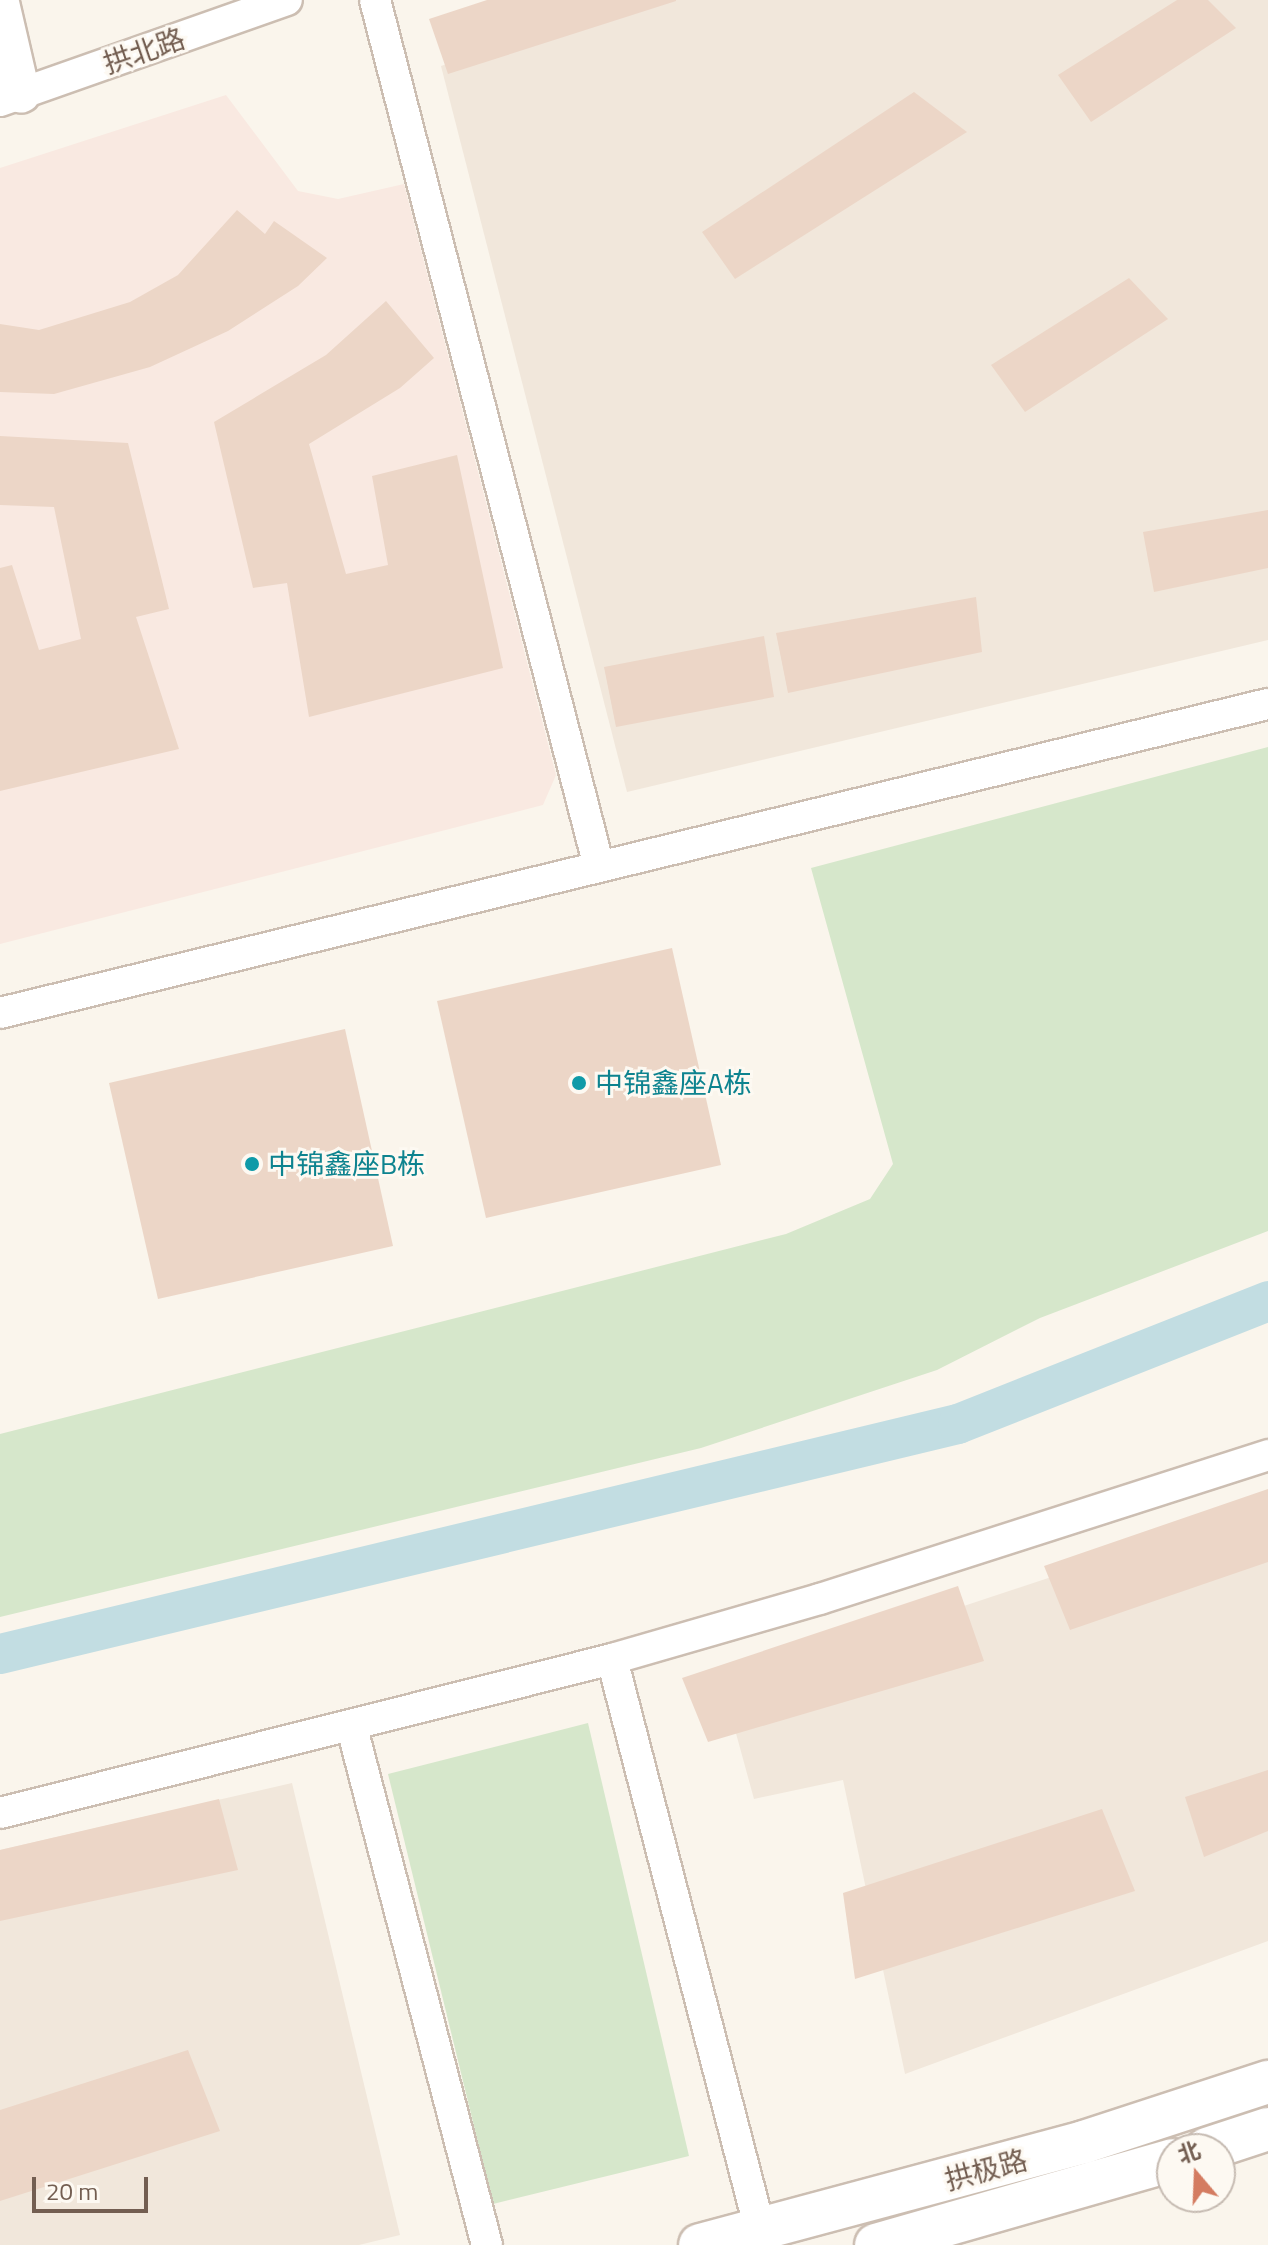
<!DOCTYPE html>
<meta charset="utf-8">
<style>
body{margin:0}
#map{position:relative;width:1268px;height:2245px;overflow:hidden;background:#faf5ec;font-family:"Titillium Web","Noto Sans SC",sans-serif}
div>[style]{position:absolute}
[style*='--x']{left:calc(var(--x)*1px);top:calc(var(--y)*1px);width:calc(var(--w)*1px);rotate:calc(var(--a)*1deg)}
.residential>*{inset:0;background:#f1e7db}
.commercial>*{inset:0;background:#f9e9e1}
.green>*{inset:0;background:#d6e7cb}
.canal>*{height:40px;margin:-20px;padding:0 20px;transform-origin:20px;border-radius:20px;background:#c2dde2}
.building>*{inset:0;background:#ecd6c7}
.roads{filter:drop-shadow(2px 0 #ccbeb2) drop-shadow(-2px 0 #ccbeb2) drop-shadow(0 2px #ccbeb2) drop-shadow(0 -2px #ccbeb2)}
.minor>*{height:30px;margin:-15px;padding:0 15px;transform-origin:15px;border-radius:15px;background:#fff}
.tertiary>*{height:38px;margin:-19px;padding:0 19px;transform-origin:19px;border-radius:19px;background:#fff}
.secondary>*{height:42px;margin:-21px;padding:0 21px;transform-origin:21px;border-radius:21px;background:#fff}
.dots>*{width:22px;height:22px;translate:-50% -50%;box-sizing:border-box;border:4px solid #fdf9f2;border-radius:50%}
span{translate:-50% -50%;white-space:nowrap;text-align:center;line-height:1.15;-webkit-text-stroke:6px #fdf9f2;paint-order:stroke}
.street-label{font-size:28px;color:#735e51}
.culture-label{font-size:28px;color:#0d838f}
.left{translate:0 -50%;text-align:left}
.north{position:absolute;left:1156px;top:2133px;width:80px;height:80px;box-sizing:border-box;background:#fdf9f2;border:2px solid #c6bbb2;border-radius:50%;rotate:341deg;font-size:22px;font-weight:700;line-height:32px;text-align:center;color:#735e51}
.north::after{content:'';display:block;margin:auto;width:28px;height:36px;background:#d47c61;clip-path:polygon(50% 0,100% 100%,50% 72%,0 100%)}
.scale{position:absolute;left:32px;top:2177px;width:116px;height:36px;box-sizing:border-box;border:4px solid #735e51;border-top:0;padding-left:10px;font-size:24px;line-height:28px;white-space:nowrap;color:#735e51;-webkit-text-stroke:6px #fdf9f2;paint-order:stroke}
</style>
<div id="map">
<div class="residential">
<div style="clip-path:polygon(629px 0,1268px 0,1268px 640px,627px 792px,441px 66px)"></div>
<div style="clip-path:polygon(1268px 1505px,1268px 1941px,905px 2074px,843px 1780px,754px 1799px,723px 1686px)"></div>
<div style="clip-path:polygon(292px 1783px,400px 2235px,359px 2245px,0 2245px,0 1850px)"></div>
</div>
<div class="commercial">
<div style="clip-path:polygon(226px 95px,298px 191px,338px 199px,404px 184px,556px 775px,543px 805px,0 944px,0 168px)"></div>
</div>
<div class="green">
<div style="clip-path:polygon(1268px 747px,1268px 1231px,1040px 1318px,937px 1370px,701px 1448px,0 1617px,0 1434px,786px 1234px,870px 1199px,893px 1164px,811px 868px)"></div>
<div style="clip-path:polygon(588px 1723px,689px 2156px,493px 2204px,388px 1774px)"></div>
</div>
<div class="canal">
<div style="--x:0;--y:1654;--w:985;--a:-13.5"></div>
<div style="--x:958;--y:1424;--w:334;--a:-21.6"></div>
</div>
<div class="building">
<div style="clip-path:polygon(487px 0,676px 0,676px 1px,448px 74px,429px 19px)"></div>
<div style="clip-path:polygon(1177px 0,1208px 0,1236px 28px,1091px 122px,1058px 75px)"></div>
<div style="clip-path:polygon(914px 92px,967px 132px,735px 279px,702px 232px)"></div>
<div style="clip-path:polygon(237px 210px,265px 234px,274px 221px,327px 258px,298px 286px,228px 331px,150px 367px,54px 394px,0 392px,0 324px,39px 330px,130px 302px,178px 275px)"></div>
<div style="clip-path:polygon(1129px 278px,1168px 319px,1025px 412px,991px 365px)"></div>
<div style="clip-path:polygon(386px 301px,434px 358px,400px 388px,309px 444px,346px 574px,388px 565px,372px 476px,457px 455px,503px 668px,309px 717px,287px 583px,253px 588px,214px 422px,326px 355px)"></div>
<div style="clip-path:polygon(0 436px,128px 443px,169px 609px,136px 617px,179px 749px,0 791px,0 568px,12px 565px,39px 650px,81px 639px,54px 507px,0 505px)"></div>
<div style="clip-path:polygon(1268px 510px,1268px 568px,1154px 592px,1143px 532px)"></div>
<div style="clip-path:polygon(976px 597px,982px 652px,788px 693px,776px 633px)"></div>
<div style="clip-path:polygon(764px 636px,774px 697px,616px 727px,604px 667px)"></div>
<div style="clip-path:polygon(672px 948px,721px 1165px,486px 1218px,437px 1001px)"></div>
<div style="clip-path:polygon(345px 1029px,393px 1246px,158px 1299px,109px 1083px)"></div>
<div style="clip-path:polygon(1268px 1489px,1268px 1562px,1070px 1630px,1044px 1566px)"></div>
<div style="clip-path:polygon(958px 1586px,984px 1661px,708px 1742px,682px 1678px)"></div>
<div style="clip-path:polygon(1268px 1770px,1268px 1831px,1204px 1857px,1185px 1797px)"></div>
<div style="clip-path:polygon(219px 1799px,238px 1870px,0 1921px,0 1850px)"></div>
<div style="clip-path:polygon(1102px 1809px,1135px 1891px,855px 1979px,843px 1893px)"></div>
<div style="clip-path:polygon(188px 2050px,220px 2131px,0 2201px,0 2110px)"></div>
</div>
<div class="roads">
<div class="minor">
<div style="--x:375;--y:0;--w:895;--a:75.51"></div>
<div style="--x:0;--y:101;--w:304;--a:-19.4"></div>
<div style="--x:0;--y:1013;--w:1305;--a:-13.7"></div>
<div style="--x:612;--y:1659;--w:605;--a:75.46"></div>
<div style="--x:352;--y:1728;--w:534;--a:75.37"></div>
<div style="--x:0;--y:1813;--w:631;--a:-14.12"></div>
<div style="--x:612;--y:1659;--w:216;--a:-16.1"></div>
<div style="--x:820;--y:1599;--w:471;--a:-17.8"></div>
</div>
<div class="tertiary">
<div style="--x:0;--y:3;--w:93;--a:77"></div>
</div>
<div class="secondary">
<div style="--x:1207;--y:2149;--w:64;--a:-18.2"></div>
<div style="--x:700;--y:2245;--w:398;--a:-15"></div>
<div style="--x:1084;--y:2142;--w:194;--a:-18.1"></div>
<div style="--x:876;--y:2245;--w:308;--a:-16"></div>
</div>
</div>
<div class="dots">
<div style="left:579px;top:1083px;background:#0f9aa8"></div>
<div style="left:252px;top:1164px;background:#0f9aa8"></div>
</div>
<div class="street-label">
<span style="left:144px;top:51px;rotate:-19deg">拱北路</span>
<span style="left:986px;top:2170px;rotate:-15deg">拱极路</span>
</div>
<div class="culture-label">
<span class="left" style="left:595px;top:1083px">中锦鑫座A栋</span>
<span class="left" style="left:268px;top:1164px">中锦鑫座B栋</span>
</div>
<div class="north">北</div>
<div class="scale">20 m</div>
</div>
